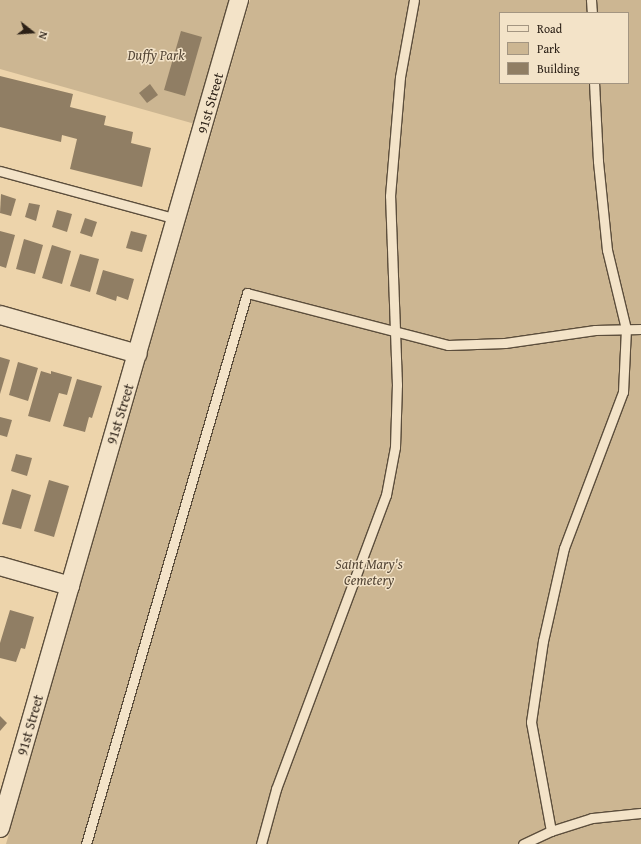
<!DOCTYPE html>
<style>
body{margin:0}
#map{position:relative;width:641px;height:844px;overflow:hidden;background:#edd4ab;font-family:"Gentium Book Plus",serif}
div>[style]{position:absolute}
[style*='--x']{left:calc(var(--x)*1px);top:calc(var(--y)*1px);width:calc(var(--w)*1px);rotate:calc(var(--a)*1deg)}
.green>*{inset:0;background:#ccb692}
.building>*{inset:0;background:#907e64}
.roads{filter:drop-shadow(1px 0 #5c4e3c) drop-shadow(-1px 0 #5c4e3c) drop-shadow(0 1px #5c4e3c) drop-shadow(0 -1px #5c4e3c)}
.lane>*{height:9px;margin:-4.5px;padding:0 4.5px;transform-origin:4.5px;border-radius:4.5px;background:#f3e3c8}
.street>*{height:18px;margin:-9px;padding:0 9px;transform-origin:9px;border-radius:9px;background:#f3e3c8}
span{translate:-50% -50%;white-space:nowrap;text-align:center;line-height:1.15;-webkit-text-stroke:3px #f3e3c8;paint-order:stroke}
.park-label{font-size:14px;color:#544636;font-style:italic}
.street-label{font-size:14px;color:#2c2117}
.legend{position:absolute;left:499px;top:12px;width:130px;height:72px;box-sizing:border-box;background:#f3e3c8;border:1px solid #a39581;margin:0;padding:5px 7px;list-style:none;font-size:12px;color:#2c2117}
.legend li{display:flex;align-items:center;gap:8px;height:20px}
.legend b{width:20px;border:1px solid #a39581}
.north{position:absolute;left:12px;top:12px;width:40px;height:40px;-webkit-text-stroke:3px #f3e3c8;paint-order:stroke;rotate:107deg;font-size:11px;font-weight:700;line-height:16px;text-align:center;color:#2c2117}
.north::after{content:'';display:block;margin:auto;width:14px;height:18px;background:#2c2117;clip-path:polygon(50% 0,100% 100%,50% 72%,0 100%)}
</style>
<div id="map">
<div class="green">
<div style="clip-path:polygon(0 0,231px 0,195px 124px,0 69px)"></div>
<div style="clip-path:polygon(evenodd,250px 0,641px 0,641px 844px,6px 844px,250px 0,500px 13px,628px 13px,628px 83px,500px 83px,500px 13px)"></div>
</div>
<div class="building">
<div style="clip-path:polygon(181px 31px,202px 37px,185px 96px,164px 90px)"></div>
<div style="clip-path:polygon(0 76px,73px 94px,70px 107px,106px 116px,104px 125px,133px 132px,131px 143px,151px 148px,142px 187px,70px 169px,77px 139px,62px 135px,61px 142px,0 127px)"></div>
<div style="clip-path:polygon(150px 84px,158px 95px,147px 103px,139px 93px)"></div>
<div style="clip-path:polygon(1px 194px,16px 199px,11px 216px,0 213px)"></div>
<div style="clip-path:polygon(29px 203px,40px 205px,36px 221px,25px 217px)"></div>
<div style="clip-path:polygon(57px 210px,72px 214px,67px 232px,52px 227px)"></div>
<div style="clip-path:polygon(85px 218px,97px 222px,92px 237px,80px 233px)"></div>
<div style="clip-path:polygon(0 231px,15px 235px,6px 268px,0 266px)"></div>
<div style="clip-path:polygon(131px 231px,147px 235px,142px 252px,126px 248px)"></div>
<div style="clip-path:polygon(24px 239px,43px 245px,35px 274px,16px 269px)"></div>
<div style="clip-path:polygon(52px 245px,71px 251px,62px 284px,42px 278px)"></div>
<div style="clip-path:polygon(80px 254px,99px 259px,90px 292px,70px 286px)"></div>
<div style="clip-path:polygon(103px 270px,134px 279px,128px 300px,117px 296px,116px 301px,96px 294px)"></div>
<div style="clip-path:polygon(0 357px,10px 360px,0 394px)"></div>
<div style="clip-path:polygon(18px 362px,38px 368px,28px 401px,9px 395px)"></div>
<div style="clip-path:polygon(41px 371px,51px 374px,51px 371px,72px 377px,67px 395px,59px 393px,50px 422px,28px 416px)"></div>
<div style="clip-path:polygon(77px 379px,102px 386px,92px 418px,89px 417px,85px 432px,63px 426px)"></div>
<div style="clip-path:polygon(0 417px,12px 420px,7px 437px,0 435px)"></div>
<div style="clip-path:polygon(16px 454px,32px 458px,27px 476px,11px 471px)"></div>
<div style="clip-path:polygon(49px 480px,69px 486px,54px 537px,34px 531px)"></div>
<div style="clip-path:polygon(12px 489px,31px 495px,21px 529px,2px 524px)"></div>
<div style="clip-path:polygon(10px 610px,34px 617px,25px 649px,21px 648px,16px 662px,0 658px,0 643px)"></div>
<div style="clip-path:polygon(0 716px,7px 723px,0 731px)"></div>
</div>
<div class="roads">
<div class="lane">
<div style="--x:591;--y:0;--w:13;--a:86"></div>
<div style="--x:0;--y:171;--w:183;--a:15.2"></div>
<div style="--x:551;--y:831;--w:111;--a:-100.4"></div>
<div style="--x:531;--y:722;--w:82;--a:-81.6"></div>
<div style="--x:543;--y:641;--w:95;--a:-77.3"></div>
<div style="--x:564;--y:548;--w:167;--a:-69.3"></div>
<div style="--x:623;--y:392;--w:63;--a:-87.3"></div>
<div style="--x:626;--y:329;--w:81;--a:-103.5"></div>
<div style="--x:607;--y:250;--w:89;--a:-95.8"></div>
<div style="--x:598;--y:161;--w:78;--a:-92.9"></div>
<div style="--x:86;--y:844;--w:574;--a:-73.71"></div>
<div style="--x:247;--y:293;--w:208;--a:14.5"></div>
<div style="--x:448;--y:345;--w:57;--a:-2"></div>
<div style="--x:505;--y:343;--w:91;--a:-8.2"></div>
<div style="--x:595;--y:330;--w:46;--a:-1.2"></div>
<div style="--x:261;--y:844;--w:57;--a:-74.7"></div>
<div style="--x:276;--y:789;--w:314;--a:-69.5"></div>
<div style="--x:386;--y:495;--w:49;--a:-79.4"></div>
<div style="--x:395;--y:447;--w:62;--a:-88.2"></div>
<div style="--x:397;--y:385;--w:189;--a:-92.1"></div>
<div style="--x:390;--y:196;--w:119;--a:-85.2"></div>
<div style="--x:400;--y:77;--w:78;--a:-79.7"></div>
<div style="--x:523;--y:844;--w:31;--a:-25"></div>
<div style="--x:551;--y:831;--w:43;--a:-17.6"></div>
<div style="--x:592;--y:818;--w:49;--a:-5.8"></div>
</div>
<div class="street">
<div style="--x:0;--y:315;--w:143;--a:15.8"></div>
<div style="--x:0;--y:566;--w:73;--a:15.9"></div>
<div style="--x:0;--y:828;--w:862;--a:-73.9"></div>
</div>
</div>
<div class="park-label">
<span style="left:156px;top:55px">Duffy Park</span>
<span style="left:369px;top:572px">Saint Mary's<br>Cemetery</span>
</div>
<div class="street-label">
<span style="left:210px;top:103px;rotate:-74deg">91st Street</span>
<span style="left:120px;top:414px;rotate:-73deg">91st Street</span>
<span style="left:30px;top:725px;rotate:-74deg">91st Street</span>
</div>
<ul class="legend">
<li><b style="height:5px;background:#f3e3c8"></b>Road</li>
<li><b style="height:11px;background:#ccb692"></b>Park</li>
<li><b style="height:11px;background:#907e64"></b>Building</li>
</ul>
<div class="north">N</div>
</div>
